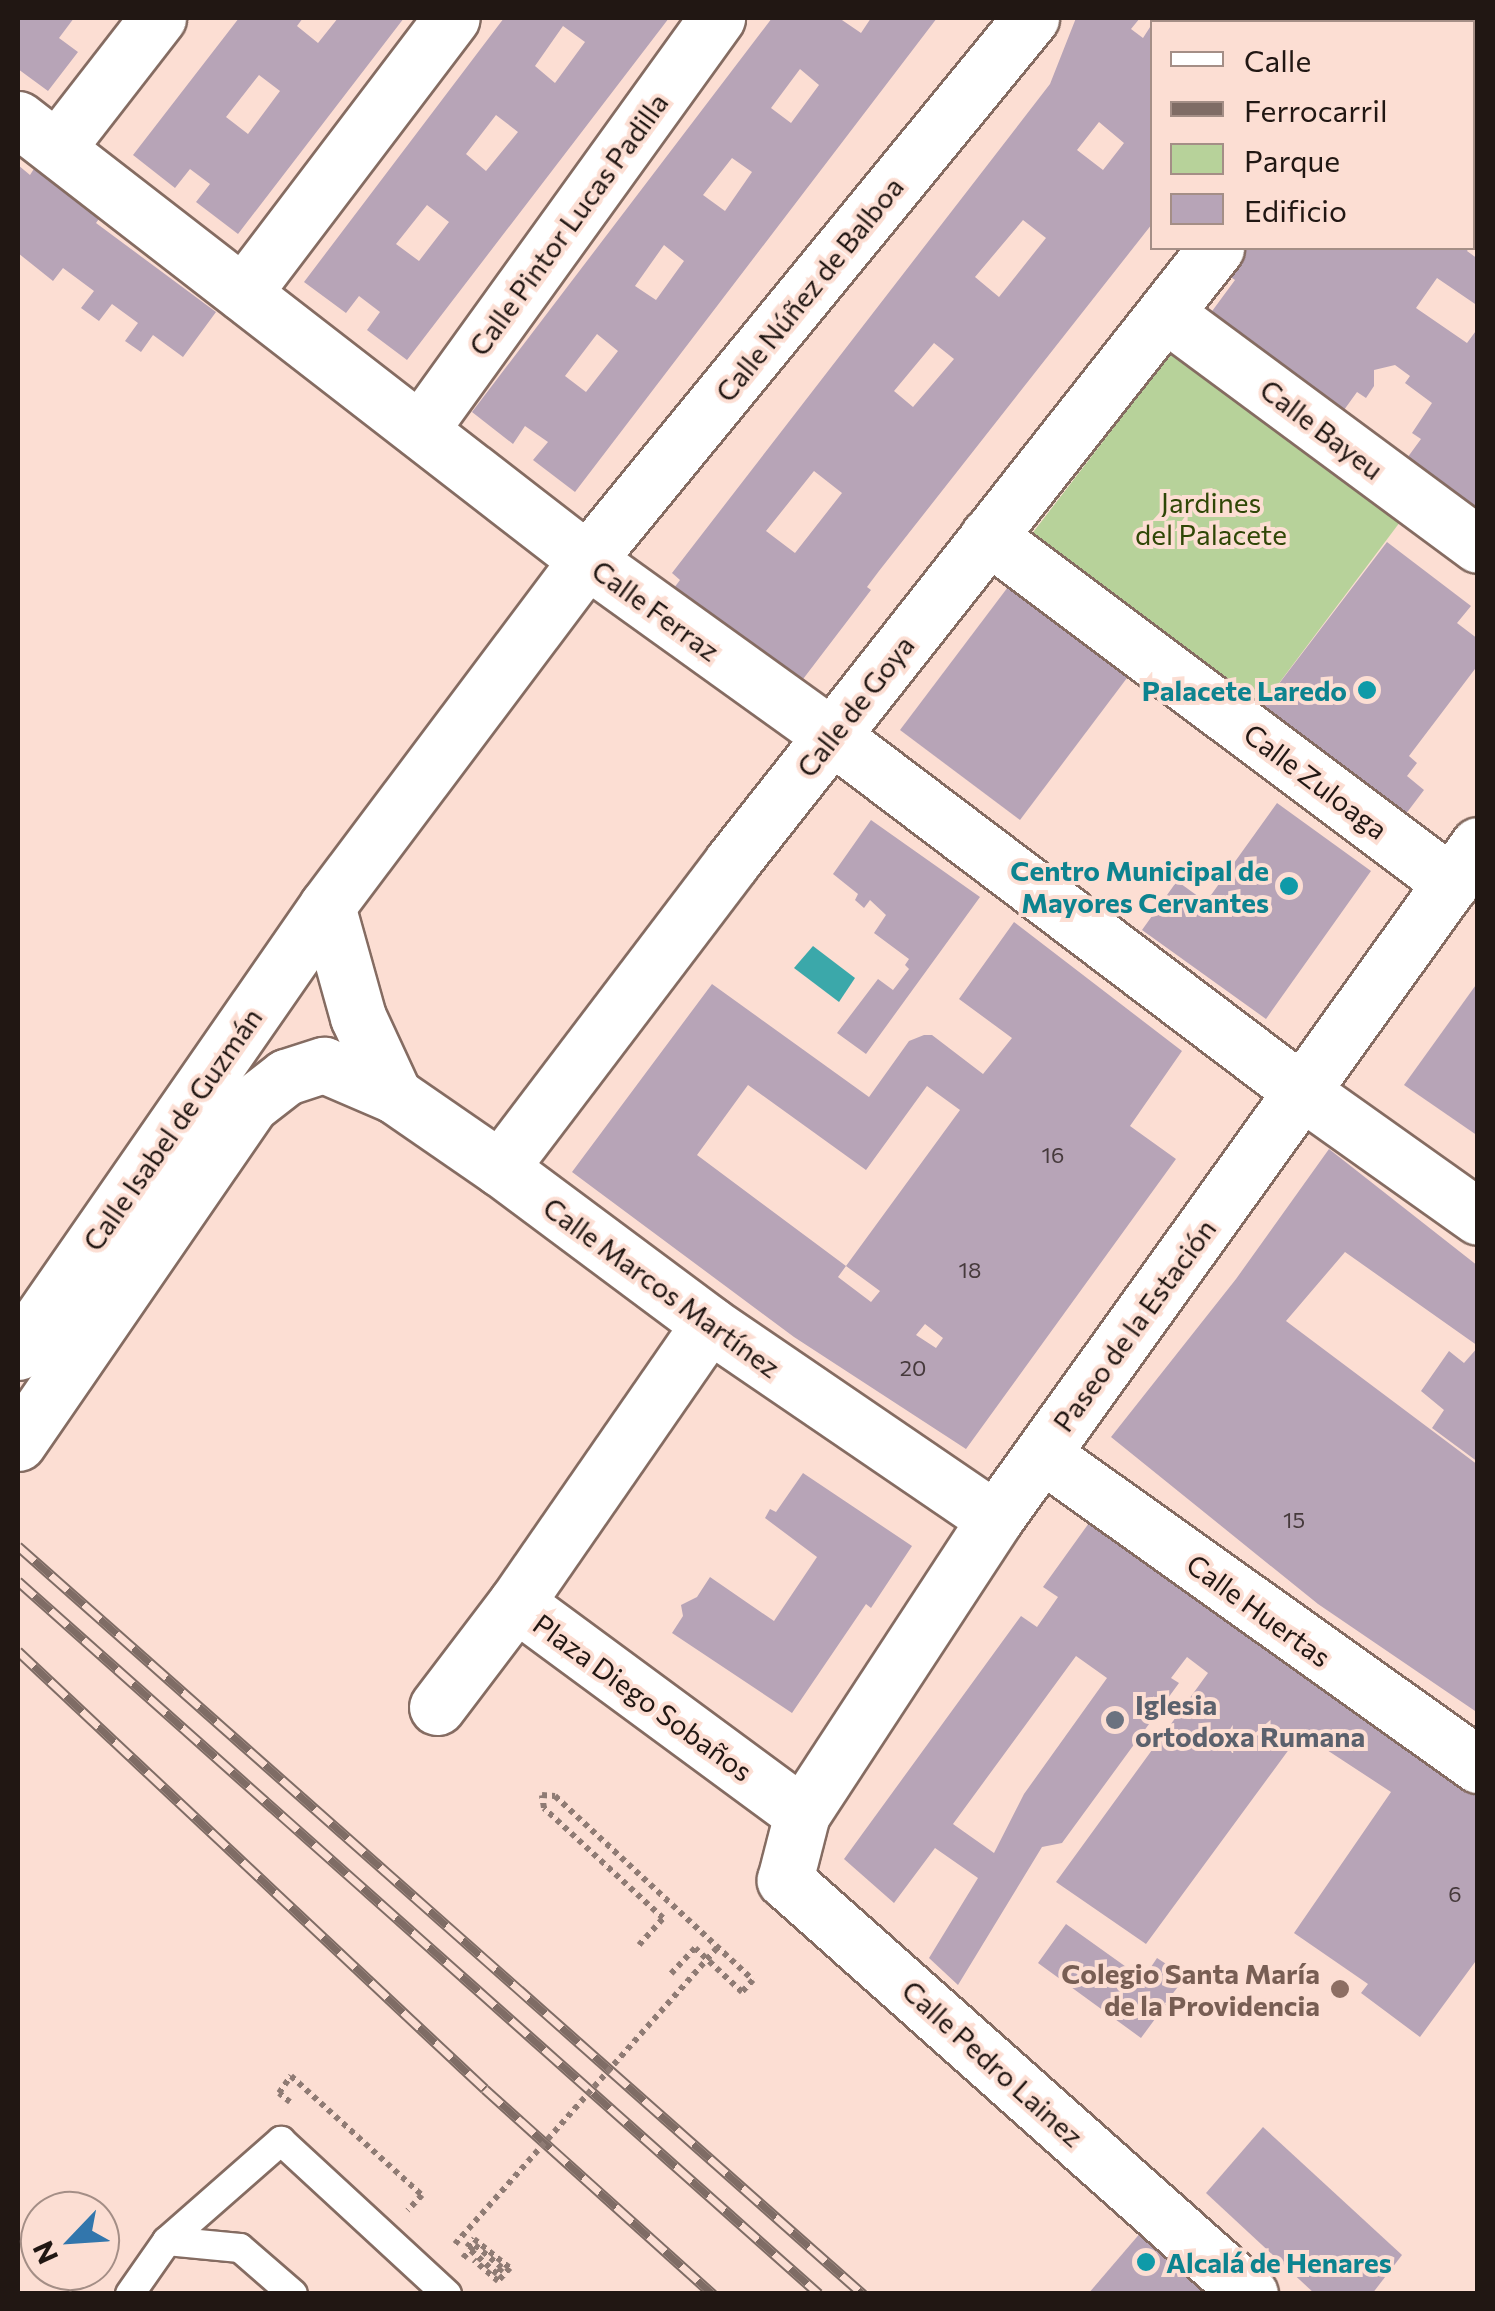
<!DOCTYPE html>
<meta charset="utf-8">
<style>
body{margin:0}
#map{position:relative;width:1495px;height:2311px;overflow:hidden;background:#fcded3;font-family:Commissioner,sans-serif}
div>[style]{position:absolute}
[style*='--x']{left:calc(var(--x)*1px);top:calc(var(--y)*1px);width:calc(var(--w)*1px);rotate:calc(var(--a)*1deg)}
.green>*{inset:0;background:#b7d29a}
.water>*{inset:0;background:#3ba8aa}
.building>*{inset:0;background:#b7a4b7}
.path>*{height:6px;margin-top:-3px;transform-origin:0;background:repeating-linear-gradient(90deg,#8f7b74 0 5px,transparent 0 10px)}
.roads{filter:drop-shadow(2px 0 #856c62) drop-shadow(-2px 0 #856c62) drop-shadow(0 2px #856c62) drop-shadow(0 -2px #856c62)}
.lane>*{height:28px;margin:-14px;padding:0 14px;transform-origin:14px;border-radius:14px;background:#fff}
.street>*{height:55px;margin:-27.5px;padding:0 27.5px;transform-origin:27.5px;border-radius:27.5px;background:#fff}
.rail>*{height:11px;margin-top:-5.5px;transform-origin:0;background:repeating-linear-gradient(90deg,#fcded3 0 22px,#7f6c65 0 44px);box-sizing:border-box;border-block:2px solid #7f6c65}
.path-bridge>*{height:6px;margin-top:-3px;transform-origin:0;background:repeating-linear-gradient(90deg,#8f7b74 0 5px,transparent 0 10px)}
.dots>*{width:28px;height:28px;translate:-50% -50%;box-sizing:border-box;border:5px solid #fcded3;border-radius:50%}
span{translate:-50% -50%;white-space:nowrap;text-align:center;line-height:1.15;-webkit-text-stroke:8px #fcded3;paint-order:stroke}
.number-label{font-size:22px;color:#463a3c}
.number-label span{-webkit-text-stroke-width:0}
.street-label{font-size:28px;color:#211713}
.park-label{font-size:28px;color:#2f4706}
.culture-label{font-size:28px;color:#0d838f;font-weight:700}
.right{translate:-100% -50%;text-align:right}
.left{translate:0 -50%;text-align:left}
.worship-label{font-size:28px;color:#5b616d;font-weight:700}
.education-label{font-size:28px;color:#785e54;font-weight:700}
.frame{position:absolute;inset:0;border:20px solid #211713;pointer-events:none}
.legend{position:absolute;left:1150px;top:20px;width:325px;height:230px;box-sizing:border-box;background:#fcded3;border:2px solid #a48e86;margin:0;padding:12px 18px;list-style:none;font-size:30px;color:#211713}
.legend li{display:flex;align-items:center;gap:20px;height:50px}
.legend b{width:50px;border:2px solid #a48e86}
.north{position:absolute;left:20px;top:2191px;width:100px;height:100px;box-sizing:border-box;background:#fcded3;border:2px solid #a48e86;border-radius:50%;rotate:245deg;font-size:28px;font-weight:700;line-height:40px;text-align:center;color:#211713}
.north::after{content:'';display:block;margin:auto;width:35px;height:45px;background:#3276ac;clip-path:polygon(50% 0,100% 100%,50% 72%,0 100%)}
</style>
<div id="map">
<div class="green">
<div style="clip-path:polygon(1182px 339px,1409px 510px,1256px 714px,1031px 535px)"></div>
</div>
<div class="water">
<div style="clip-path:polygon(813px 946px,855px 978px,839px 1002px,794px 968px)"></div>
</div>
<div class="building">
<div style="clip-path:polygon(18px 18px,74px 18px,59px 38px,78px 52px,48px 91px,18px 69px)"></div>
<div style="clip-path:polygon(evenodd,239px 18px,303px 18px,297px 26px,318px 43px,338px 18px,404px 18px,238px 234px,196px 202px,210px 184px,190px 169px,175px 188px,133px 155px,239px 18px,259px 75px,280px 91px,248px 134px,226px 117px,259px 75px)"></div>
<div style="clip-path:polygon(evenodd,504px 18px,669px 18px,407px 360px,367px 330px,380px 312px,359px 296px,346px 313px,304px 282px,504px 18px,563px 26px,585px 42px,555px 83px,535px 66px,563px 26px,504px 18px,496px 115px,518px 132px,486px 171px,466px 154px,496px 115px,504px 18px,427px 205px,449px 222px,419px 261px,396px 244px,427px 205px)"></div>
<div style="clip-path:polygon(evenodd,772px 18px,839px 18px,861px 33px,871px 18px,937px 18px,575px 492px,533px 460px,548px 442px,525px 426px,513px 444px,472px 412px,772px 18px,800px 69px,819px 85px,791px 123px,771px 108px,800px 69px,772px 18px,732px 158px,752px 172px,725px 211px,703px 195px,732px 158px,772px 18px,664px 245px,684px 261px,656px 300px,635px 286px,664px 245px,772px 18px,597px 334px,618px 351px,586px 392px,565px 376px,597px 334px)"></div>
<div style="clip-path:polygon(evenodd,1076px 18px,1140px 18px,1131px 29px,1143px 38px,1152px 24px,1152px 224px,879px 571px,867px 587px,871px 590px,797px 687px,665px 600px,680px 580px,672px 573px,1050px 84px,1076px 18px,1099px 122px,1124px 143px,1103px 170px,1077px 150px,1099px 122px,1076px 18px,1023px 220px,1046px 238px,999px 297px,975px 277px,1023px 220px,1076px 18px,934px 343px,954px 359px,913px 407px,894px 391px,934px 343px,1076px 18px,814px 471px,842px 493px,795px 553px,766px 531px,814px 471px)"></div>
<div style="clip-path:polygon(1157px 18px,1226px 18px,1225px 22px,1153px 22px)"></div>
<div style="clip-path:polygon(1424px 18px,1478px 18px,1478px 211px,1472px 208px,1472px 22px,1420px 22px)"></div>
<div style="clip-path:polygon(37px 164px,103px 213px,96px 223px,216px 312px,183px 357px,153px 335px,141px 352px,125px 341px,138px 323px,112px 304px,99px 321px,81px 308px,94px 291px,63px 268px,53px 281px,18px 253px,18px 165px,30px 175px)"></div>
<div style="clip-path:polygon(1243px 248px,1469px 248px,1467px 251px,1478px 259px,1478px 306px,1437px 278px,1416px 308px,1467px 343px,1478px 328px,1478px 516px,1402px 465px,1421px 439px,1412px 433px,1432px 403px,1405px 383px,1410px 376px,1395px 365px,1374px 370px,1374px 386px,1366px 398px,1357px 392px,1344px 410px,1207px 318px,1235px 280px,1226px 274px)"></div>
<div style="clip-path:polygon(1387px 542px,1471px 606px,1457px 623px,1478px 639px,1478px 665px,1409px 756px,1417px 763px,1407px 776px,1424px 790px,1399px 823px,1256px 714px)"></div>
<div style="clip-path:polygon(1014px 579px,1133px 670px,1020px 820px,900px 730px)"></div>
<div style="clip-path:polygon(1277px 803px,1371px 871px,1266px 1019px,1142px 930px,1177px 881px,1206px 902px)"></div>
<div style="clip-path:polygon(871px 820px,980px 897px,866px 1054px,837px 1033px,878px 979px,893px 990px,909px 969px,905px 965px,909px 959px,874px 933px,886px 915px,870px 900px,864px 908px,855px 900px,858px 894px,833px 874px)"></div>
<div style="clip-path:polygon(evenodd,1014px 922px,1182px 1051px,1130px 1126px,1176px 1159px,966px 1449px,794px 1337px,572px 1172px,712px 984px,869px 1097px,909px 1041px,924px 1035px,932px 1035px,983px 1074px,1012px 1038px,959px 999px,1014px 922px,748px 1085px,866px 1170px,927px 1086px,960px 1110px,846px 1266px,880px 1291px,871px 1302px,838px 1277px,846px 1266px,697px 1155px,748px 1085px,1014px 922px,925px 1324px,943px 1338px,936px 1348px,916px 1335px,925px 1324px)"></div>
<div style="clip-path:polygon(1478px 982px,1478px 1136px,1404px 1085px)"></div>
<div style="clip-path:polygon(1329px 1149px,1478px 1266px,1478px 1346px,1345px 1252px,1286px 1321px,1478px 1465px,1478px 1713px,1318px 1604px,1111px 1437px,1236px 1279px)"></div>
<div style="clip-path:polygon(1478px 1347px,1478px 1462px,1432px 1428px,1444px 1410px,1421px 1391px,1449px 1351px,1464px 1363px)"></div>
<div style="clip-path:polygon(803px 1473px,912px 1546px,871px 1608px,866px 1604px,792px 1713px,672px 1633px,683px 1616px,681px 1605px,697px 1597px,710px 1577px,774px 1621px,817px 1557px,765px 1518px,770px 1509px,776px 1512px)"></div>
<div style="clip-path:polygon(evenodd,1094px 1516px,1478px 1790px,1478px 1958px,1420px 2037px,1361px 1993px,1368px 1984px,1294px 1933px,1391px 1792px,1301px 1733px,1146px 1944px,1056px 1882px,1208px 1673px,1187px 1657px,1171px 1678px,1179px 1683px,1062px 1843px,1042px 1847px,958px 1985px,929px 1958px,978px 1878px,935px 1848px,894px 1903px,844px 1859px,1021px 1616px,1037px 1627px,1058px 1597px,1043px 1587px,1094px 1516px,1076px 1656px,1107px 1678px,1024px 1794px,994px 1853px,953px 1824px,1076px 1656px)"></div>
<div style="clip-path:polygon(1066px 1924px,1143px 1979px,1157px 1958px,1186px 1977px,1141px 2038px,1038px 1963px)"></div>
<div style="clip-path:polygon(1263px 2127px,1402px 2255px,1372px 2294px,1315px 2294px,1206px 2193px)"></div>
<div style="clip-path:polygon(1142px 2231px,1211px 2294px,1088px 2294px)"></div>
</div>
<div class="path">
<div style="--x:639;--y:1945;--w:36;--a:-48"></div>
<div style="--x:663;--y:1918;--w:162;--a:-137.3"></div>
<div style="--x:544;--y:1808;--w:13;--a:-99"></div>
<div style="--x:542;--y:1795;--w:13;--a:4"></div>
<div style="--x:555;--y:1796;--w:270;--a:42.9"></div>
<div style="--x:753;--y:1980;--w:16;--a:133"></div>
<div style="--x:742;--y:1992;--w:64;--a:-136.9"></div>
<div style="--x:695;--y:1948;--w:35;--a:133"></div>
<div style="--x:290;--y:2102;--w:14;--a:-141"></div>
<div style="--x:279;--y:2093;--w:21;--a:-55"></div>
<div style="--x:291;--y:2076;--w:177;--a:42.3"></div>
<div style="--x:422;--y:2195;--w:21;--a:133"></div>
<div style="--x:463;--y:2258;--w:18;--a:-47"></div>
<div style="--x:475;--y:2245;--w:35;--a:40"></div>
<div style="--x:502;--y:2268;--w:8;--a:130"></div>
<div style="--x:497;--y:2274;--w:40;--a:-138"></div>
<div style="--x:467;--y:2247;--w:11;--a:-49"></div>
<div style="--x:474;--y:2239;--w:46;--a:38.9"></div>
<div style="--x:510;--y:2268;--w:18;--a:133"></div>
<div style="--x:498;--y:2281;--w:32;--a:-139"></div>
</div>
<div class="roads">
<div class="lane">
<div style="--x:167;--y:2241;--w:152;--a:-41.3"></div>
<div style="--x:281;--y:2141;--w:226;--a:42.7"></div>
<div style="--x:130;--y:2294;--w:65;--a:-55.1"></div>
<div style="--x:167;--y:2241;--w:73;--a:5.5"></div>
<div style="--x:240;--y:2248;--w:70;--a:41"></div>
</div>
<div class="street">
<div style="--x:1278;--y:22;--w:4;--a:-76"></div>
<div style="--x:1386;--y:22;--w:6;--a:-45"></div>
<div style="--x:18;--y:119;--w:720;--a:37.78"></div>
<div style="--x:587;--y:560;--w:302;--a:35.7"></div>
<div style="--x:832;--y:736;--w:588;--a:37.12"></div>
<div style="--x:1301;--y:1091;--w:217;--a:35.4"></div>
<div style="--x:57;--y:148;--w:165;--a:-52.2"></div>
<div style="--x:243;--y:293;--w:345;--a:-52.8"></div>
<div style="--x:1166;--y:314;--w:388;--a:36.5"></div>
<div style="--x:420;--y:430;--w:508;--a:-54.21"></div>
<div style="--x:988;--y:536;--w:579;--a:36.85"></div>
<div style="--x:327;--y:906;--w:115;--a:74.4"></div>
<div style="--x:358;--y:1017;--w:86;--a:65.2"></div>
<div style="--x:500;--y:1168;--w:384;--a:-52.8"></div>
<div style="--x:732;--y:862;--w:782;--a:-51.75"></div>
<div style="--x:18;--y:1352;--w:543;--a:-55.28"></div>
<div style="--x:327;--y:906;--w:433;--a:-53.1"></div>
<div style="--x:587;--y:560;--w:701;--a:-50.68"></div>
<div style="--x:18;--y:1443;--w:410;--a:-55.5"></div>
<div style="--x:250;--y:1105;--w:46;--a:-37.9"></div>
<div style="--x:286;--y:1077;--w:40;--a:-18"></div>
<div style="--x:324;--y:1065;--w:76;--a:23.2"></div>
<div style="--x:394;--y:1095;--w:129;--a:34.6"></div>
<div style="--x:500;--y:1168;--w:261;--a:36.7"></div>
<div style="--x:709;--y:1324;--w:346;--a:34.3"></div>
<div style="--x:1042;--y:1454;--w:536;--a:35.5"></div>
<div style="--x:516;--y:1603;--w:355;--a:36.4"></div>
<div style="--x:437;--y:1707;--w:131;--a:-52.8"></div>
<div style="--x:516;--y:1603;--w:339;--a:-55.3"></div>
<div style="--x:1250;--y:2294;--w:623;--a:-138.32"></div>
<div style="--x:785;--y:1880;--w:68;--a:-75.6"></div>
<div style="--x:802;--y:1814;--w:353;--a:-56.8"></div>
<div style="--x:995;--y:1519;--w:829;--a:-54.37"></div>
</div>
</div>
<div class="rail">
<div style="--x:18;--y:1546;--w:1129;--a:41.52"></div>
<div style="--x:18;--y:1581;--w:1072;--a:41.67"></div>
<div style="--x:18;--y:1651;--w:640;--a:43.16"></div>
<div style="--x:485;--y:2089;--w:307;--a:42"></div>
</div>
<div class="path-bridge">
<div style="--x:455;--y:2244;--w:397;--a:-48.5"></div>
</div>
<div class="dots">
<div style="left:1367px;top:690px;background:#0f9aa8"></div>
<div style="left:1289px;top:886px;background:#0f9aa8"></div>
<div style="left:1115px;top:1720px;background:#6b7280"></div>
<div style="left:1340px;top:1989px;background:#8d6e63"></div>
<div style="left:1146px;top:2262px;background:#0f9aa8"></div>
</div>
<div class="number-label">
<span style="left:1053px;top:1155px">16</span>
<span style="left:970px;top:1270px">18</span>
<span style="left:913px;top:1368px">20</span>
<span style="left:1294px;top:1520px">15</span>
<span style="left:1455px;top:1894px">6</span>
</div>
<div class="street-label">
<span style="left:568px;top:224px;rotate:-54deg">Calle Pintor Lucas Padilla</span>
<span style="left:809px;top:289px;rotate:-51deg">Calle Núñez de Balboa</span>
<span style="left:1322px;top:429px;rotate:37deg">Calle Bayeu</span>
<span style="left:656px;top:610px;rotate:36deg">Calle Ferraz</span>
<span style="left:855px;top:706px;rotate:-52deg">Calle de Goya</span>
<span style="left:1316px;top:781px;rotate:37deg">Calle Zuloaga</span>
<span style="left:172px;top:1129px;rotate:-55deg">Calle Isabel de Guzmán</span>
<span style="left:662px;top:1287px;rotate:36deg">Calle Marcos Martínez</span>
<span style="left:1134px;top:1325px;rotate:-54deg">Paseo de la Estación</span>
<span style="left:1259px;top:1610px;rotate:36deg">Calle Huertas</span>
<span style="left:643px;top:1697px;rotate:36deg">Plaza Diego Sobaños</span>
<span style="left:993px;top:2063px;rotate:42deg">Calle Pedro Lainez</span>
</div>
<div class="park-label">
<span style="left:1211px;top:518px">Jardines<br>del Palacete</span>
</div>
<div class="culture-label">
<span class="right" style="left:1347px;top:690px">Palacete Laredo</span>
<span class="right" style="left:1269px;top:886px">Centro Municipal de<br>Mayores Cervantes</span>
<span class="left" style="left:1166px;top:2262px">Alcalá de Henares</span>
</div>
<div class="worship-label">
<span class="left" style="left:1135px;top:1720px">Iglesia<br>ortodoxa Rumana</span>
</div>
<div class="education-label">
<span class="right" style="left:1320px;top:1989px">Colegio Santa María<br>de la Providencia</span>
</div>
<div class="frame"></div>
<ul class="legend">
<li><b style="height:12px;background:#fff"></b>Calle</li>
<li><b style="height:12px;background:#7f6c65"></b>Ferrocarril</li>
<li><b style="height:28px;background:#b7d29a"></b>Parque</li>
<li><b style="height:28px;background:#b7a4b7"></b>Edificio</li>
</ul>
<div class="north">N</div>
</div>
